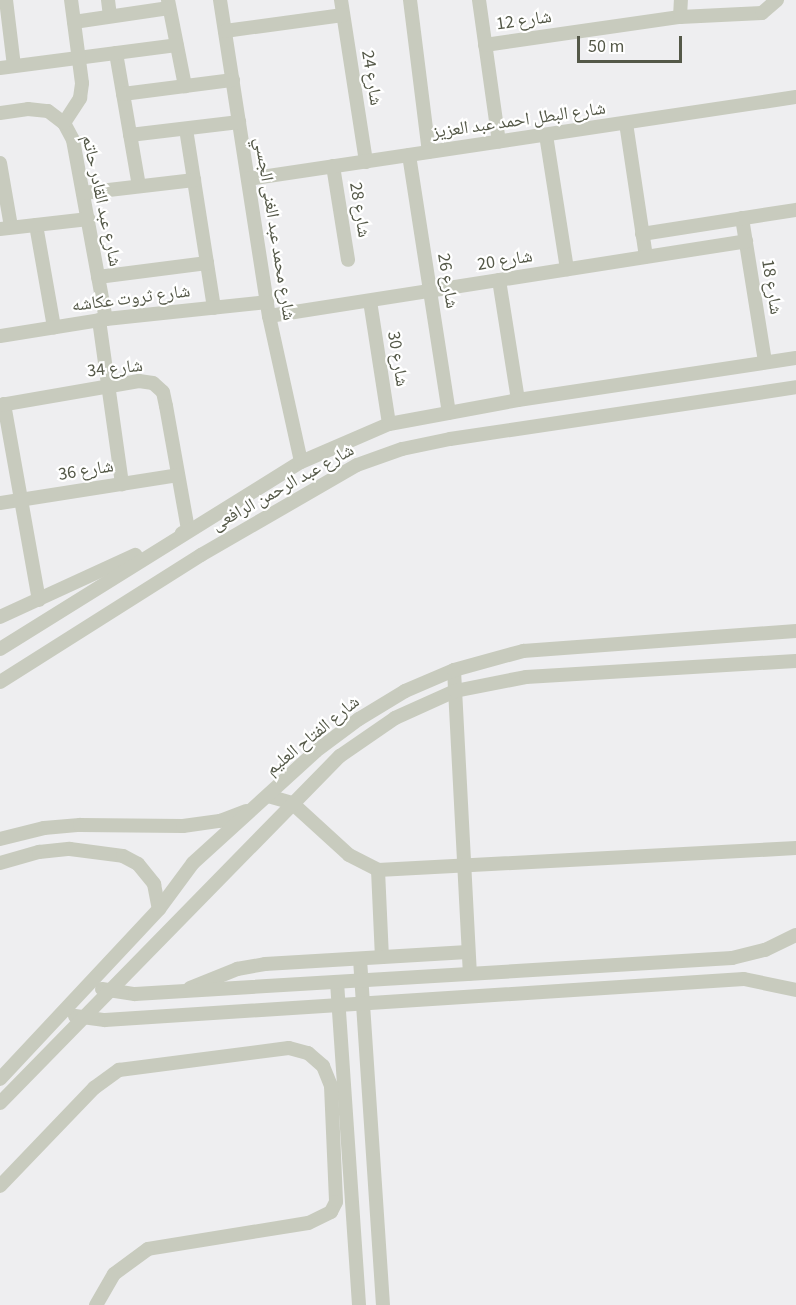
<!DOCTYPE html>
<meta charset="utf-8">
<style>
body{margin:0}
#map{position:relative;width:796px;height:1305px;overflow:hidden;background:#eeeef0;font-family:"Source Sans 3","Noto Naskh Arabic",sans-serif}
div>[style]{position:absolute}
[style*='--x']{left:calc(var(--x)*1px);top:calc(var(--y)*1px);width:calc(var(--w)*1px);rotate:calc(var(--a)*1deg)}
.minor>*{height:14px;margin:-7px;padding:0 7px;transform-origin:7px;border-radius:7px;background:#c8cbbe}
span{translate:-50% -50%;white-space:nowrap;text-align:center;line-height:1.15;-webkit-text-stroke:4.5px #fff;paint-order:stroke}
.street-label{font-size:18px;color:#545848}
.scale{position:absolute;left:577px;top:36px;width:105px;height:27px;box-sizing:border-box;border:3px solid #545848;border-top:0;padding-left:8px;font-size:18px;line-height:21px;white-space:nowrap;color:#545848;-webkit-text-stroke:4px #fff;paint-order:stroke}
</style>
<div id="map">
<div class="minor">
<div style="--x:6;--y:0;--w:66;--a:83.1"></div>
<div style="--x:108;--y:0;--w:16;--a:83"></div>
<div style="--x:168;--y:0;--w:88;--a:78.8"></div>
<div style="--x:220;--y:0;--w:320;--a:81.2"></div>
<div style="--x:269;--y:316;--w:149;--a:77.6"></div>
<div style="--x:341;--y:0;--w:164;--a:81.2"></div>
<div style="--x:410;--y:0;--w:153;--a:82.9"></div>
<div style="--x:479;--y:0;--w:143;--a:82"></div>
<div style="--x:680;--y:17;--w:17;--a:-87"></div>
<div style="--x:74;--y:22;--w:96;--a:-8.4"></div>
<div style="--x:225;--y:31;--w:119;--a:-7.7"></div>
<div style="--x:485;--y:45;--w:197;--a:-8.2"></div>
<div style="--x:680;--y:17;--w:82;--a:-2.8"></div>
<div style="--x:762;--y:13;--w:20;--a:-41"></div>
<div style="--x:116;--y:53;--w:135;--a:80.2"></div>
<div style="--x:0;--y:68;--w:178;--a:-7.4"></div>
<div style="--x:123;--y:94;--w:111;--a:-7.3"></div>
<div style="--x:0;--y:113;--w:28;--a:-8"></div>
<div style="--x:28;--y:109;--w:20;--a:6"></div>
<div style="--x:48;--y:111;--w:20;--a:37"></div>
<div style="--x:64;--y:123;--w:19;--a:62"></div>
<div style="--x:73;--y:140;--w:182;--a:79.6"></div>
<div style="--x:64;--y:123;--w:30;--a:-57"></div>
<div style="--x:80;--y:98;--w:15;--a:-82"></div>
<div style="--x:82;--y:83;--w:84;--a:-97.5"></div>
<div style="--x:626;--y:123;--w:135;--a:81.5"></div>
<div style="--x:186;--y:129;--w:181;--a:81.1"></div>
<div style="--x:130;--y:135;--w:110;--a:-6.8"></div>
<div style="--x:546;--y:135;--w:136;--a:81.1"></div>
<div style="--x:409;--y:155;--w:261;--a:81.2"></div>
<div style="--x:0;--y:163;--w:65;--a:80.2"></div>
<div style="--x:333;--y:166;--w:95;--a:80.9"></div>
<div style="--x:248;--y:179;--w:554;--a:-8.51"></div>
<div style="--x:83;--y:193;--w:112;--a:-6.7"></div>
<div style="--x:742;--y:218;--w:146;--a:80.9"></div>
<div style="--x:36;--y:225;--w:104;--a:80"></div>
<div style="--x:0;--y:229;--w:89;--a:-6.5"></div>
<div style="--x:642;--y:234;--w:156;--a:-8.9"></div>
<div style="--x:98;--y:277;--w:110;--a:-7.3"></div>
<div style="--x:499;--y:280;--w:121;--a:81"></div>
<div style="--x:370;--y:301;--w:124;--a:81.2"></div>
<div style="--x:269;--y:316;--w:483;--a:-8.9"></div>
<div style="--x:99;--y:320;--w:166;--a:82"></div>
<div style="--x:0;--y:336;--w:107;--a:-9.1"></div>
<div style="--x:106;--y:319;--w:162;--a:-6"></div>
<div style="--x:4;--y:404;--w:199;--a:79.9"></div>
<div style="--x:0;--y:405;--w:141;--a:-9.8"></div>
<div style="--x:139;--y:381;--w:14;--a:8"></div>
<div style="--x:153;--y:383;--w:13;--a:42"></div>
<div style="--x:163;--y:392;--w:14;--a:78"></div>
<div style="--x:166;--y:406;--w:126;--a:79.9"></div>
<div style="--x:188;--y:530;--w:7;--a:153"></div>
<div style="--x:0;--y:503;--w:180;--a:-8.9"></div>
<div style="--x:0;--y:617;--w:149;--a:-24.7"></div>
<div style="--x:0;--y:649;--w:354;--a:-31.9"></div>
<div style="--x:301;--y:462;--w:96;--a:-23.4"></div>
<div style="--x:389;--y:424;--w:131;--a:-10.5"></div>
<div style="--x:518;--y:400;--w:281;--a:-8.6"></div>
<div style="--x:454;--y:670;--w:304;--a:87"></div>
<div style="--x:0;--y:682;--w:238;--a:-32.3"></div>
<div style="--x:201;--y:555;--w:180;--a:-30"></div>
<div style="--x:357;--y:465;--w:48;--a:-19.6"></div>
<div style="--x:402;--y:449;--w:49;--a:-11.8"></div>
<div style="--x:450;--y:439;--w:350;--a:-8.5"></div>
<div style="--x:268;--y:796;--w:25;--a:16"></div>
<div style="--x:292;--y:803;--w:77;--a:42.4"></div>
<div style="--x:349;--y:855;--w:33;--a:27"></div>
<div style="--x:378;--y:870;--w:419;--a:-3"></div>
<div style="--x:0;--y:839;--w:45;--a:-14"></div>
<div style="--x:44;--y:828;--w:36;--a:-5"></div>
<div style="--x:80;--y:825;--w:103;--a:0.6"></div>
<div style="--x:183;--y:826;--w:37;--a:-8"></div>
<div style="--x:220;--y:821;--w:28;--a:-21"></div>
<div style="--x:0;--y:863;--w:41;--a:-15.8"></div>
<div style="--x:39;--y:852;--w:31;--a:-6"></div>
<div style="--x:70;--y:849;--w:53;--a:7.5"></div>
<div style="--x:123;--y:856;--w:17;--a:28"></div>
<div style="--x:138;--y:864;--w:26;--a:51"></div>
<div style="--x:154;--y:884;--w:25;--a:79"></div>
<div style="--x:378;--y:870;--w:87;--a:87.4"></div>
<div style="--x:360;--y:959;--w:347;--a:86.2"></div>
<div style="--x:337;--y:982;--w:324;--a:86.1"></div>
<div style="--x:190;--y:988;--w:51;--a:-22"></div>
<div style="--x:237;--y:969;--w:28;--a:-10"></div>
<div style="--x:265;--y:964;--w:203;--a:-3.4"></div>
<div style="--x:102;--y:989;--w:33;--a:9"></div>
<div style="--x:135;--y:994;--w:598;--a:-3.45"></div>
<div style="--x:732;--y:958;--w:34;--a:-14"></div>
<div style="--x:765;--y:950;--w:34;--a:-26"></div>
<div style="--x:75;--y:1016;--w:30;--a:8"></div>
<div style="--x:105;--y:1020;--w:640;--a:-3.67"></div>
<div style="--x:744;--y:979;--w:53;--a:11.9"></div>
<div style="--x:0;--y:1079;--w:233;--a:-46.9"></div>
<div style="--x:159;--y:909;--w:57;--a:-53.5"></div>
<div style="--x:193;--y:863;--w:166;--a:-42.3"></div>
<div style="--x:316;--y:751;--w:54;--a:-36.7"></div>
<div style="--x:359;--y:719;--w:54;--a:-31.3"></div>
<div style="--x:405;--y:691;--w:53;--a:-23.2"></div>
<div style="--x:454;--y:670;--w:72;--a:-15.4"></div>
<div style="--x:523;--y:651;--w:274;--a:-4.2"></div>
<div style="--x:0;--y:1103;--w:486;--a:-45.6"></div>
<div style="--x:340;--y:756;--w:67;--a:-34.6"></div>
<div style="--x:395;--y:718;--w:66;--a:-24.2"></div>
<div style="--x:455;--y:691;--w:72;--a:-11.2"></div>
<div style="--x:526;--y:677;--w:270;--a:-3.4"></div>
<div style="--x:0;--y:1186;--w:136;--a:-46.2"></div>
<div style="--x:94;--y:1088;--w:31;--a:-36"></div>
<div style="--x:119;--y:1070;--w:171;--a:-7.4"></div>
<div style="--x:289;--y:1048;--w:20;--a:15"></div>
<div style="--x:308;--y:1053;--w:20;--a:41"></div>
<div style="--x:323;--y:1066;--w:22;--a:68"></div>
<div style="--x:331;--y:1086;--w:116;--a:87.5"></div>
<div style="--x:336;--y:1202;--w:11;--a:117"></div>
<div style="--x:331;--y:1212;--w:25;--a:154"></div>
<div style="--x:308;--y:1223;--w:162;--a:170.8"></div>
<div style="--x:148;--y:1249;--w:42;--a:143.7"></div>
<div style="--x:114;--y:1274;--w:36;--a:120"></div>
</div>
<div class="street-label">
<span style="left:524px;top:21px;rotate:-8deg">شارع 12</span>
<span style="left:371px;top:78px;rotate:81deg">شارع 24</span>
<span style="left:519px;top:121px;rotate:-8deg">شارع البطل احمد عبد العزيز</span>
<span style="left:101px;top:201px;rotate:78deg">شارع عبد القادر حاتم</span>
<span style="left:359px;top:210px;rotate:81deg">شارع 28</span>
<span style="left:274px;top:229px;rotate:81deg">شارع محمد عبد الغنى الجسي</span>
<span style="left:505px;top:261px;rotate:-9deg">شارع 20</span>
<span style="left:447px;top:281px;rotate:81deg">شارع 26</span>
<span style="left:771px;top:287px;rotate:81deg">شارع 18</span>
<span style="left:131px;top:299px;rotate:-7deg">شارع ثروت عكاشه</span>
<span style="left:397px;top:359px;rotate:81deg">شارع 30</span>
<span style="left:115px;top:369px;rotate:-6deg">شارع 34</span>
<span style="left:86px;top:471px;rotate:-9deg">شارع 36</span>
<span style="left:283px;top:488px;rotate:-29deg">شارع عبد الرحمن الرافعى</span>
<span style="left:313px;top:736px;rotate:-39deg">شارع الفتاح العليم</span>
</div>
<div class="scale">50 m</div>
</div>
